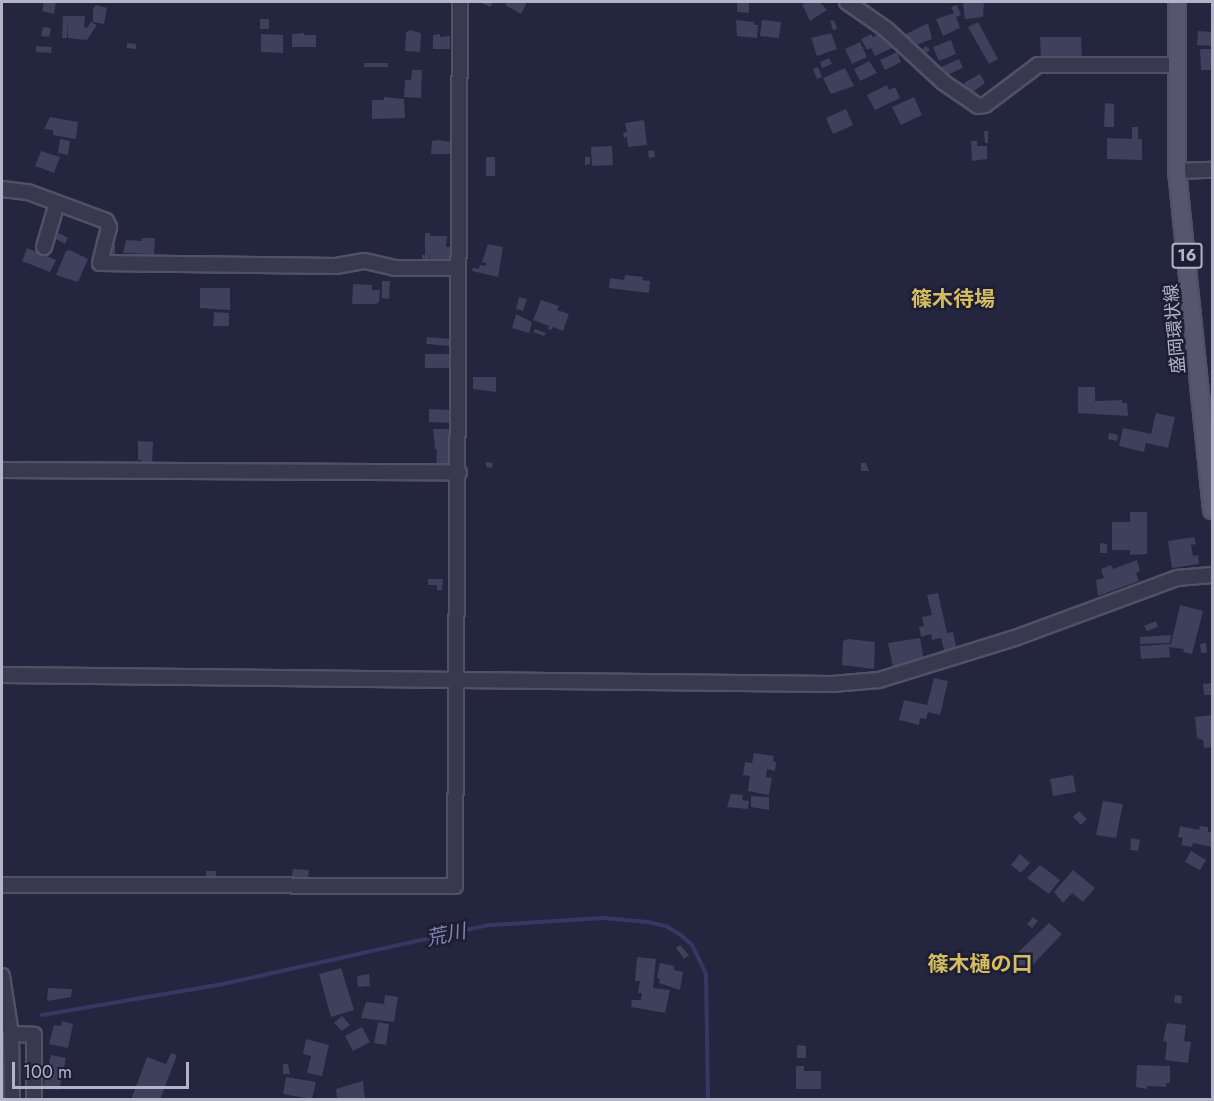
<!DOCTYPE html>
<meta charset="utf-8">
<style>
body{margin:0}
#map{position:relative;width:1214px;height:1101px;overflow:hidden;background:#24253e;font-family:Jost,"Noto Sans JP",sans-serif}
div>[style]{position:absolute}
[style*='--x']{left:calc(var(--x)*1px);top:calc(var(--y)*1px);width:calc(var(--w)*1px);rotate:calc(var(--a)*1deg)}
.stream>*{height:4px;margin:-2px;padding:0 2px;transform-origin:2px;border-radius:2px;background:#363863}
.building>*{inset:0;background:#3e405c}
.roads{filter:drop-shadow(2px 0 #505166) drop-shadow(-2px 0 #505166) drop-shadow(0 2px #505166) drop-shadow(0 -2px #505166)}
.minor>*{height:14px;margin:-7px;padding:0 7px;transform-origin:7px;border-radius:7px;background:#38394e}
.major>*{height:16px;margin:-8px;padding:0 8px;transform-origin:8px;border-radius:8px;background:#56576e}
span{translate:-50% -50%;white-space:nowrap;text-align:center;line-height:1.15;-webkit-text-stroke:5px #1d1e33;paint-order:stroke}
.shield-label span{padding:2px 4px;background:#1d1e33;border:2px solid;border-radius:4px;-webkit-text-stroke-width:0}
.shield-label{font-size:16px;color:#b4b4c9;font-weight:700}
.street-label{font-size:18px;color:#b4b4c9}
.water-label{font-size:20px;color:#8285b5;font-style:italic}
.quarter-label{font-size:21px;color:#d5be62;font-weight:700}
.frame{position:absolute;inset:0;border:3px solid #b4b4c9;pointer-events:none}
.scale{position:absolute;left:12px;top:1062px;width:177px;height:27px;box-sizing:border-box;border:3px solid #b4b4c9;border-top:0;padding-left:8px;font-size:18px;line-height:21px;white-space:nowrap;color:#b4b4c9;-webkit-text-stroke:4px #1d1e33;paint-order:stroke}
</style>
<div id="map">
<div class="stream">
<div style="--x:42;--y:1015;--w:184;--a:-9.7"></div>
<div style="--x:223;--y:984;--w:273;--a:-12.5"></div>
<div style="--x:490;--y:925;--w:113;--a:-3.5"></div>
<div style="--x:603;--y:918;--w:45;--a:5.1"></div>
<div style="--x:648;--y:922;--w:18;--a:13"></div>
<div style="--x:666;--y:926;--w:19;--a:32"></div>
<div style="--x:682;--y:936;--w:13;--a:42"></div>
<div style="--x:692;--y:945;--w:32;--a:64"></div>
<div style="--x:706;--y:974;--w:126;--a:89.1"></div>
</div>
<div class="building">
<div style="clip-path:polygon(44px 2px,56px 2px,54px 14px,42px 11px)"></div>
<div style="clip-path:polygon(480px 2px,493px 2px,490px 7px)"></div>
<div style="clip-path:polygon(507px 2px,527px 2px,521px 14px,505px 5px)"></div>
<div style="clip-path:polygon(737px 2px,749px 3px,749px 13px,737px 12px)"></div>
<div style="clip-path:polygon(809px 2px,820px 2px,827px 10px,810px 21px,802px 4px)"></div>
<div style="clip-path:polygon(963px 2px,984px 2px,983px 17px,965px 19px)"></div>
<div style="clip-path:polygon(96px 5px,107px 8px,104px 24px,93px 22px,93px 9px)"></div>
<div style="clip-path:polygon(957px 5px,961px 15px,956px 17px,960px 28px,943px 36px,936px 19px,954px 13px,951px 7px)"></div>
<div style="clip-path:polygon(63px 16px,85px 16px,84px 27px,87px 28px,91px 22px,97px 25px,87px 40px,68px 38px,68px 22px,67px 38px,62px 38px)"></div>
<div style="clip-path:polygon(260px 19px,269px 19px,269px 29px,260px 29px)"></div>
<div style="clip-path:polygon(736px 20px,754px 22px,754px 25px,758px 25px,757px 38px,737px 36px)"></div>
<div style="clip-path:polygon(762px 20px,781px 22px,779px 38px,760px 36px)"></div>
<div style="clip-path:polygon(834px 20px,837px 29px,833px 30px,830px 21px)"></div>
<div style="clip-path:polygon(978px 22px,998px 59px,989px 64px,968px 27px)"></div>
<div style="clip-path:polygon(928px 23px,932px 39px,911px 47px,902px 36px)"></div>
<div style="clip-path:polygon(43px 27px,51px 28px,49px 37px,41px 36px)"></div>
<div style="clip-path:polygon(410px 30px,421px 33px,420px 52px,405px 51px,406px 32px)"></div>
<div style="clip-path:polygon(1198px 31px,1212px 32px,1212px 46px,1197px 45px)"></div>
<div style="clip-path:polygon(304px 33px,304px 35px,316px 35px,316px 47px,292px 47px,292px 34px)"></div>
<div style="clip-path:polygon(831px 33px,837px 49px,817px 56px,811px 38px)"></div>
<div style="clip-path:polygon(880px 33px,883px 39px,886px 37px,892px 48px,875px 56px,871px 48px,867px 50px,861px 39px,871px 34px,873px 37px)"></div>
<div style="clip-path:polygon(261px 34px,283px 35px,283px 53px,261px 52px)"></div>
<div style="clip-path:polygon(440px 34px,440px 37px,450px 36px,450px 49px,433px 49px,433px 35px)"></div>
<div style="clip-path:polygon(1040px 37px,1081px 37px,1082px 58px,1041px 58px)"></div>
<div style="clip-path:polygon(951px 40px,956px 54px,939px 61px,933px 47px)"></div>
<div style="clip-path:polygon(860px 42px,867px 57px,852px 64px,845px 49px)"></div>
<div style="clip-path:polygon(127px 43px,136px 44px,136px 49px,127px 48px)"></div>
<div style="clip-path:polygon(36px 46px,52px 47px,51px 53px,36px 52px)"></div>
<div style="clip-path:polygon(926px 46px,930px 50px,922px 56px,919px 52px)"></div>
<div style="clip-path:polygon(1200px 49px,1212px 49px,1212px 70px,1201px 70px)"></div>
<div style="clip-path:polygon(897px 52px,901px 62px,885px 70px,880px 60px)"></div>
<div style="clip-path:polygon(829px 58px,832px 64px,822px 68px,820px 62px)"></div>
<div style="clip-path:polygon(959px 59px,963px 68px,945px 76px,941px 67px)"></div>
<div style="clip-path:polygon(869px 61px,877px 73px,860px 81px,854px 69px)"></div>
<div style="clip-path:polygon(364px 63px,388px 63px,388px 67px,364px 67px)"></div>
<div style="clip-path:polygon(818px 67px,822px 77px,817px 79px,813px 69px)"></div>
<div style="clip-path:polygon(845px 68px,854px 86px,831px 94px,823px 78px)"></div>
<div style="clip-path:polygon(412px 70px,422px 70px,421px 98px,404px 97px,405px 80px,411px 80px)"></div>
<div style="clip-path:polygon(980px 74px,985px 83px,970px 94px,964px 83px)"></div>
<div style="clip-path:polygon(887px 85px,889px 90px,895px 87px,900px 98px,875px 110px,867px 95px)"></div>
<div style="clip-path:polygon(384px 97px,404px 99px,405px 118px,372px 119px,372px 100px,384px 100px)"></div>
<div style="clip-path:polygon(914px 97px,922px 115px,901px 125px,892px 107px)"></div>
<div style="clip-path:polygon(1105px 103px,1114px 104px,1114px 127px,1104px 127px)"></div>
<div style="clip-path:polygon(846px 109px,853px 125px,833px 134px,826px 118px)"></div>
<div style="clip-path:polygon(50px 117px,78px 122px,76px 139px,53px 135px,53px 130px,44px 129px)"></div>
<div style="clip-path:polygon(644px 120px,647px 145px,628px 147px,627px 137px,624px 138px,623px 133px,627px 132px,625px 123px)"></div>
<div style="clip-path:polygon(1132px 127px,1138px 127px,1138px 139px,1142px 139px,1142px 160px,1107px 159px,1107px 138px,1132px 139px)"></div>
<div style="clip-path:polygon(984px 131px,988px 131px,988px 143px,985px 143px)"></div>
<div style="clip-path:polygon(60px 139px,70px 141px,68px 155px,58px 153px)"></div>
<div style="clip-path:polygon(438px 140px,451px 142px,451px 154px,431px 154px,432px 141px)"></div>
<div style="clip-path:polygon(971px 141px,977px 141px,977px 146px,987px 146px,987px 159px,972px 161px)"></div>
<div style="clip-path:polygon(612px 146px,613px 165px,592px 166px,591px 147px)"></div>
<div style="clip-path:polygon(654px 150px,655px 157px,649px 158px,648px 151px)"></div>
<div style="clip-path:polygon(41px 151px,60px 157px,54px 173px,35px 166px)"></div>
<div style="clip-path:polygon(486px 157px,495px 157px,495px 176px,486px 176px)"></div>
<div style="clip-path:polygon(585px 157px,590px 157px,590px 164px,585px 165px)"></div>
<div style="clip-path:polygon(59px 233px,68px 238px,65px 244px,56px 239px)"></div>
<div style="clip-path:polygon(425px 233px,430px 233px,430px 236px,447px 236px,446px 247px,451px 247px,451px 261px,430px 260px,430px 254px,429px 260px,422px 260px,422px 255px,425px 255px)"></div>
<div style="clip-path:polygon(142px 238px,155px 238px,154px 254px,123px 253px,126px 240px,142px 241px)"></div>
<div style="clip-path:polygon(488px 244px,503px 247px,498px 277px,472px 271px,473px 268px,479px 269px,480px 265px,486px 266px,486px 263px,482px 262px)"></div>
<div style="clip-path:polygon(112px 245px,115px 245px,115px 256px,112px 256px)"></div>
<div style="clip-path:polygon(27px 248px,56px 260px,50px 272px,22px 261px)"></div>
<div style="clip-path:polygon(70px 250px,88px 259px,78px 282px,56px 275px,66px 251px)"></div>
<div style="clip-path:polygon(625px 275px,643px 277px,642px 280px,650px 281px,649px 293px,609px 288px,610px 278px,624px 280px)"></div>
<div style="clip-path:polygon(382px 281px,390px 281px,389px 299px,382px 298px)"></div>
<div style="clip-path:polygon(353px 284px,372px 285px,372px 290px,380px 290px,379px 302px,376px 304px,352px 304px)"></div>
<div style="clip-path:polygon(200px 288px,230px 288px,230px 310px,200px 308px)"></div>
<div style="clip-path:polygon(519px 297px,527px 299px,523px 311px,516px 309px)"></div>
<div style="clip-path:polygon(541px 300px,559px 306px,557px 310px,569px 314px,563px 331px,553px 327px,551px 330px,548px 329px,549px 326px,533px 320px)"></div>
<div style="clip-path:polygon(214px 312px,229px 313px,229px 326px,213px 326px)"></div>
<div style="clip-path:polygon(516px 314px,532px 322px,529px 333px,512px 328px)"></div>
<div style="clip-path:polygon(535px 329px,546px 333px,544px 336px,533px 332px)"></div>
<div style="clip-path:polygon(427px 337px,451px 339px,451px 346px,426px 344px)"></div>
<div style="clip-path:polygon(425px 354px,450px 354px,450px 368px,425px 368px)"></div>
<div style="clip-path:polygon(473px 377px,496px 377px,496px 392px,473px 389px)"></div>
<div style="clip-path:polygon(1078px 387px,1095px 387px,1095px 401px,1122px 400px,1122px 403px,1127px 403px,1128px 416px,1078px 413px)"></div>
<div style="clip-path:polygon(429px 409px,450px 410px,450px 414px,454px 414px,453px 423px,429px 422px)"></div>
<div style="clip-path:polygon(1156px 413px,1175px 417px,1168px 448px,1146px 443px,1144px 452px,1119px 446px,1123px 428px,1151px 434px)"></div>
<div style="clip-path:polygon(433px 429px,450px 429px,450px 444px,454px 444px,453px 466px,436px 466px,437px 450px,435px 449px)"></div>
<div style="clip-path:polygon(1109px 433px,1118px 435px,1117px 441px,1108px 439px)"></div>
<div style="clip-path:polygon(138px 441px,153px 442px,152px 465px,142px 465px,142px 460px,138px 460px)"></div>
<div style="clip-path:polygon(486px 462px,493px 463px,492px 468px,486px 467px)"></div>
<div style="clip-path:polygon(861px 463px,866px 463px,869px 471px,861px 471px)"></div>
<div style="clip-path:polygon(1130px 512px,1147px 512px,1147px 554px,1130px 555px,1130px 550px,1112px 550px,1112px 522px,1130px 522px)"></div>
<div style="clip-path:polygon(1194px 537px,1196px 544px,1191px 545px,1193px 556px,1198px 555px,1199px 564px,1172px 568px,1168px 541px)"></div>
<div style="clip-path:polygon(1100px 543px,1107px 544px,1107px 553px,1100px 553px)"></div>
<div style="clip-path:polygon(1137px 560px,1140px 571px,1136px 573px,1139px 581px,1098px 596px,1096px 580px,1104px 578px,1101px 569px,1111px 565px,1113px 569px)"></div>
<div style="clip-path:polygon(428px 579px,443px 579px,442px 590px,437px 590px,437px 585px,428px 585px)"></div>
<div style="clip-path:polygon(938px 593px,947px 633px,953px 632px,957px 651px,945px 654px,941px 638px,932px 640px,931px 634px,921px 637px,919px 627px,924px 626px,922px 617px,932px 615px,927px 595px)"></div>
<div style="clip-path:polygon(1180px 605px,1203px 611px,1192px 654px,1183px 652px,1184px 649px,1169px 647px,1170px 657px,1141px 659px,1140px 646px,1171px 644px)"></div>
<div style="clip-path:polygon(1156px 621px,1158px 627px,1147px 631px,1144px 626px)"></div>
<div style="clip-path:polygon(1171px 635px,1170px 643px,1140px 644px,1140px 637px)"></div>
<div style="clip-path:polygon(920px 638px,924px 661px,893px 667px,888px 643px)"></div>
<div style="clip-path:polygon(848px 639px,875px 642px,874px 669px,842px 665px,843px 641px)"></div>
<div style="clip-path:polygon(1206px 643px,1207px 653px,1201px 653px,1200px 644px)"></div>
<div style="clip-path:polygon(934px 678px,948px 681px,940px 715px,928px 712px,926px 719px,920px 718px,919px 725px,899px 720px,904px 700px,927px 705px)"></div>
<div style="clip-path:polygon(1211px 683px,1212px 695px,1204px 695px,1203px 684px)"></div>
<div style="clip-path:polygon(1212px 715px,1212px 747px,1204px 748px,1203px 740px,1197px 738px,1195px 717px)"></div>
<div style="clip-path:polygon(754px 753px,774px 756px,773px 761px,776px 762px,775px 771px,767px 769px,766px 777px,772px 778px,769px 795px,748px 791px,750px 776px,743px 775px,745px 762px,752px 763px)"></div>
<div style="clip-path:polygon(1073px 775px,1076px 792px,1053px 796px,1050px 779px)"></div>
<div style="clip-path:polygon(731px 794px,743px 795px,742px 800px,749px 801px,748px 809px,727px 807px)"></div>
<div style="clip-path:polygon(751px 796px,769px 797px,769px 810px,751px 807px)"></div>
<div style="clip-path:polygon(1103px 801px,1123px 804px,1116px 838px,1096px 835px)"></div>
<div style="clip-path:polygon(1079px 811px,1087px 819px,1081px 825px,1073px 817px)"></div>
<div style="clip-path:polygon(1180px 826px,1199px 830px,1200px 826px,1208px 827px,1208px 832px,1212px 832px,1212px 847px,1193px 843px,1192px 847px,1181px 845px,1183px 838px,1178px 837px)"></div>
<div style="clip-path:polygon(1131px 838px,1140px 840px,1138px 851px,1130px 850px)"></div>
<div style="clip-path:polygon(1191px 851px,1206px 860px,1200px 870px,1185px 862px)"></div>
<div style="clip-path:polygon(1020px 854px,1030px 863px,1021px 873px,1011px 865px)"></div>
<div style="clip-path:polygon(1040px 865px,1060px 880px,1049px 894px,1027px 878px)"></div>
<div style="clip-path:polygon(293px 869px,309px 870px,308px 879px,292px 877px)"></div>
<div style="clip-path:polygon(1073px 870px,1095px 888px,1083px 902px,1072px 893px,1063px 903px,1054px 892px)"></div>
<div style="clip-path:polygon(206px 871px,216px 871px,216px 877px,206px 876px)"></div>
<div style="clip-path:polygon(1033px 917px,1038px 921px,1032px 928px,1027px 924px)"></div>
<div style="clip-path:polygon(1049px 923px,1062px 934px,1024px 974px,1011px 959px)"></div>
<div style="clip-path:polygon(680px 945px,689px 955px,684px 959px,676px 948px)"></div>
<div style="clip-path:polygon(637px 957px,656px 959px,653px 988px,670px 990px,665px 1013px,631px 1007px,632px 1000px,641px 1000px,642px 993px,638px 993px,640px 981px,635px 981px)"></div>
<div style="clip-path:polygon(660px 963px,674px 966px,674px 970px,683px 972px,680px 990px,659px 983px,660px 979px,657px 978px)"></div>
<div style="clip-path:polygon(341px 968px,354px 1010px,331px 1017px,319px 974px)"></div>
<div style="clip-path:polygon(369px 974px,370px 986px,358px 987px,357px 976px)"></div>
<div style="clip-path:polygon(48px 988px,72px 989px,71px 997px,47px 1001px)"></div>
<div style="clip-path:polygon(385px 995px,398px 997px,394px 1022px,361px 1018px,366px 1002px,384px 1004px)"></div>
<div style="clip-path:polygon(1175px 995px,1182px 996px,1181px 1004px,1174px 1002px)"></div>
<div style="clip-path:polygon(342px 1016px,350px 1025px,342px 1031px,334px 1023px)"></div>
<div style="clip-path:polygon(62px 1021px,73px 1024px,68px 1048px,49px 1044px,54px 1025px,61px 1026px)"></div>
<div style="clip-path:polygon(378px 1022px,389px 1024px,386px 1045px,374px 1043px)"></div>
<div style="clip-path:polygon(1167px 1023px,1186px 1025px,1184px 1041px,1191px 1042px,1188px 1063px,1165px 1060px,1167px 1042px,1163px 1041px)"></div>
<div style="clip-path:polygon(362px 1027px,370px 1042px,353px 1051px,345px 1036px)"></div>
<div style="clip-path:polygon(306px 1039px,329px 1045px,322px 1076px,307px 1073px,311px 1056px,303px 1054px)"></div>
<div style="clip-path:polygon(797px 1045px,806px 1046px,806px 1058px,797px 1058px)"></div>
<div style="clip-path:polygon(171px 1053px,177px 1055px,160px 1100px,131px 1100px,147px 1057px,166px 1064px)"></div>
<div style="clip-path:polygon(51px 1055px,66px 1058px,59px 1090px,43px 1086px)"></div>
<div style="clip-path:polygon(283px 1064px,288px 1064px,290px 1074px,283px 1074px)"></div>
<div style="clip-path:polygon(1137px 1065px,1170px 1066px,1170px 1083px,1166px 1083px,1166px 1087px,1147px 1086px,1147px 1089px,1136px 1087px)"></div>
<div style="clip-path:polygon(796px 1066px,804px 1066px,804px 1071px,821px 1071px,821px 1089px,796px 1089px)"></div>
<div style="clip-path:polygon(286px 1077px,316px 1082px,312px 1099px,283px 1094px)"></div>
<div style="clip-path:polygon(363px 1081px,365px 1100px,337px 1098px,336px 1089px)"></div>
</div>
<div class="roads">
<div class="minor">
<div style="--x:847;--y:2;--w:49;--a:35"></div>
<div style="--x:887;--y:30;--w:76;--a:42.9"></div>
<div style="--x:943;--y:82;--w:42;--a:34.4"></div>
<div style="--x:978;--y:106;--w:7;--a:-8"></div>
<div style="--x:985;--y:105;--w:66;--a:-37"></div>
<div style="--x:1038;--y:65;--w:139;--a:0"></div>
<div style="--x:1177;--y:171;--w:35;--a:-2"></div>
<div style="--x:2;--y:189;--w:26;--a:7"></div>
<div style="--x:28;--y:192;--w:83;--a:20.4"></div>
<div style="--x:106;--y:221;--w:7;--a:63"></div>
<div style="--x:109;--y:227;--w:37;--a:104"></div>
<div style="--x:100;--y:263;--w:236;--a:0.7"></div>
<div style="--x:336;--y:266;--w:29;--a:-10"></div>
<div style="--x:365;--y:261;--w:31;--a:13"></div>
<div style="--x:395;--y:268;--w:62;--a:0"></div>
<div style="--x:44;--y:247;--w:46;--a:-73.5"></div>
<div style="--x:2;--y:470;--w:457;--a:0.3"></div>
<div style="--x:2;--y:675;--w:830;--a:0.62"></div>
<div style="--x:832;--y:684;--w:47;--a:-4.9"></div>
<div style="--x:879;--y:680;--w:142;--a:-17.2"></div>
<div style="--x:1015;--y:638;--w:173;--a:-20.3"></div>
<div style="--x:1177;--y:578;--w:35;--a:-5"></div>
<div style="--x:2;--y:885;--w:453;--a:0.1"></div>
<div style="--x:455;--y:886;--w:884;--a:-89.68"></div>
<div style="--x:2;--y:976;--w:59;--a:81.2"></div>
<div style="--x:11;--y:1034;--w:66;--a:89.1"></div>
<div style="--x:11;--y:1034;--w:23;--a:2"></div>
<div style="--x:34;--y:1035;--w:65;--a:90"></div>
</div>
<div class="major">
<div style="--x:1177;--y:2;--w:169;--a:90"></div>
<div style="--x:1177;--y:171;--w:341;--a:84.1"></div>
</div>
</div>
<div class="shield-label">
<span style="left:1187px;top:256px">16</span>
</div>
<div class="street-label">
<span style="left:1175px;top:329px;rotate:-95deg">盛岡環状線</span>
</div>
<div class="water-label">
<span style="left:446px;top:935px;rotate:-12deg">荒川</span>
</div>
<div class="quarter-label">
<span style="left:953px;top:299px">篠木待場</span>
<span style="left:980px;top:964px">篠木樋の口</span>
</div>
<div class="frame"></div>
<div class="scale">100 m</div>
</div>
